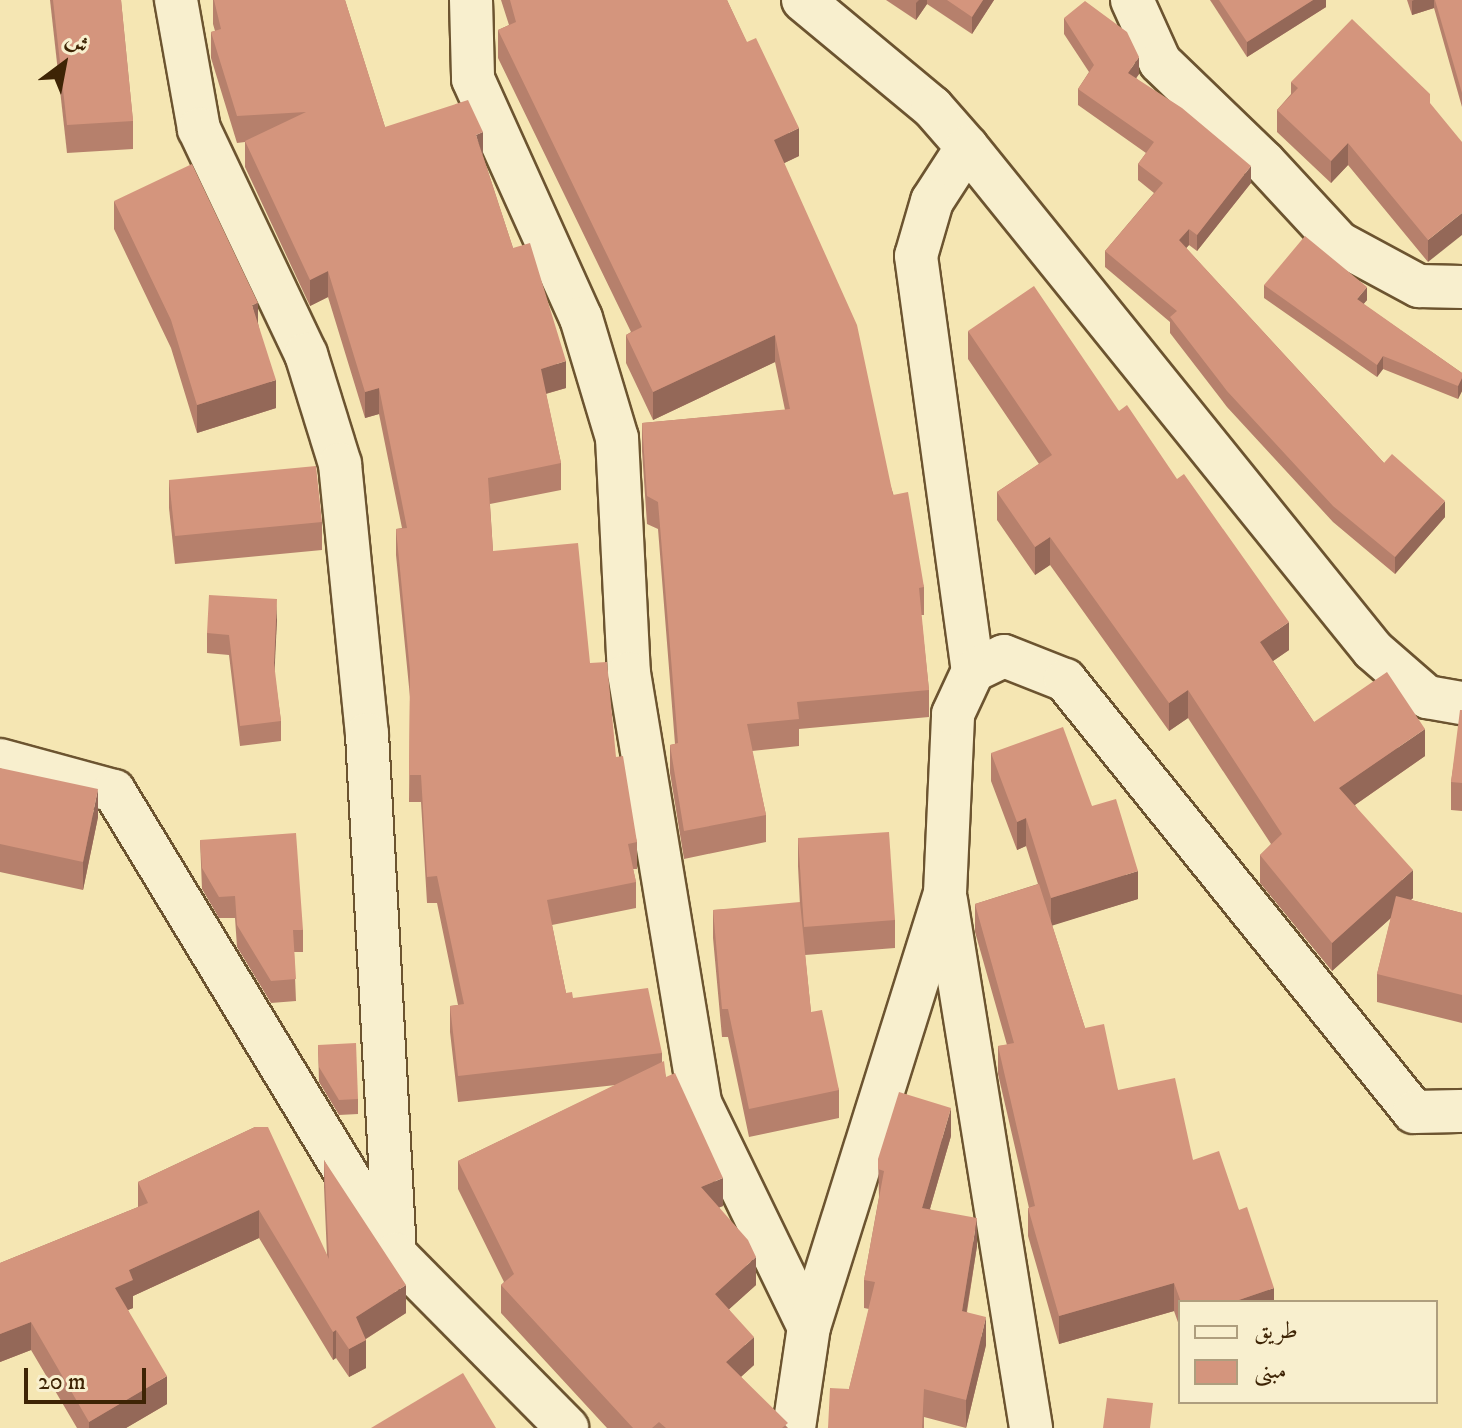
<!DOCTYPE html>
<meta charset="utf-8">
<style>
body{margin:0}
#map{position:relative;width:1462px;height:1428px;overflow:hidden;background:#f5e6b3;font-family:"IM FELL DW Pica",Amiri,serif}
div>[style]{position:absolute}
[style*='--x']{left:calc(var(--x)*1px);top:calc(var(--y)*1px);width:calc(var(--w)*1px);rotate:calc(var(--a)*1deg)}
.roads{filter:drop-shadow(2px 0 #6c5430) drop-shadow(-2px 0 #6c5430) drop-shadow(0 2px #6c5430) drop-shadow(0 -2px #6c5430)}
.street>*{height:42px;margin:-21px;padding:0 21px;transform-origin:21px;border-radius:21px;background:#f8efce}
.wall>*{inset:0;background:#b6806c}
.shaded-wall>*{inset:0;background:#946858}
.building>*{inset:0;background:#d4957d}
span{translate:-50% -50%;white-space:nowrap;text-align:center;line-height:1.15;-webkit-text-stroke:6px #f8efce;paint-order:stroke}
.legend{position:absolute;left:1178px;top:1300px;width:260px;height:104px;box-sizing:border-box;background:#f8efce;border:2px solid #ae9e7e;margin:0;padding:10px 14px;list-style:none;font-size:24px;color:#3e2405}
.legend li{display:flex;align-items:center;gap:16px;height:40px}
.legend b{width:40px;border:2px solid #ae9e7e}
.north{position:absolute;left:24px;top:24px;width:80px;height:80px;-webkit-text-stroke:6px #f8efce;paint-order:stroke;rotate:32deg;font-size:22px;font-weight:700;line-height:32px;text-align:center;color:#3e2405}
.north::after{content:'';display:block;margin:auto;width:28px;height:36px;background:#3e2405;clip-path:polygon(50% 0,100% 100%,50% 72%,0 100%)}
.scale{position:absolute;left:24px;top:1368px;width:122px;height:36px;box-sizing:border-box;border:4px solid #3e2405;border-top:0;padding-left:10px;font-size:24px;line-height:28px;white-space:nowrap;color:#3e2405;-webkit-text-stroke:6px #f8efce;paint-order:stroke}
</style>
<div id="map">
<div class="roads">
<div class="street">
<div style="--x:176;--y:0;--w:131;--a:79.9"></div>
<div style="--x:199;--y:129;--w:249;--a:64.6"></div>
<div style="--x:306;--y:354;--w:115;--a:72.8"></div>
<div style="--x:340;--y:464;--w:271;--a:84.3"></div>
<div style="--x:367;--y:734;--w:521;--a:86.92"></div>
<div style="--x:471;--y:0;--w:79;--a:88.5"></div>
<div style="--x:473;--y:79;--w:262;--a:65.7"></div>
<div style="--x:581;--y:318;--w:125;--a:73.3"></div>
<div style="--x:617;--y:438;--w:235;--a:87.1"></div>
<div style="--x:629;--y:673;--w:436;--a:80.6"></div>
<div style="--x:700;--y:1103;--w:249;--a:64.1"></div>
<div style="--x:803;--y:0;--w:168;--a:39.7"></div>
<div style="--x:932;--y:107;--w:53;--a:48.8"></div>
<div style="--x:967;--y:147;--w:646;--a:51.09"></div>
<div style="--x:1373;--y:650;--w:72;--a:41"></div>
<div style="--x:1427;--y:697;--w:36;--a:10"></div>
<div style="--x:1132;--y:0;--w:68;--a:65.7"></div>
<div style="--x:1160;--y:62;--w:144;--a:43.9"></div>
<div style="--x:1264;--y:162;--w:110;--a:47.2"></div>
<div style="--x:1339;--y:243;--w:91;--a:28.3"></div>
<div style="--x:1419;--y:286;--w:43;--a:1.3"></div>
<div style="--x:967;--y:147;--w:64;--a:122.9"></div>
<div style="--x:932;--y:201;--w:57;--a:106.2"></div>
<div style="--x:916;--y:256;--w:419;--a:82.2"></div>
<div style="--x:0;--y:760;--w:118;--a:15.2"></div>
<div style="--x:114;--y:791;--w:542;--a:58.75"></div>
<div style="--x:395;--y:1254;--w:245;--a:45.3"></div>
<div style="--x:946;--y:900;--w:535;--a:80.85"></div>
<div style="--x:794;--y:1428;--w:102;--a:-81.6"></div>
<div style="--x:809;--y:1327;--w:455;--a:-72.6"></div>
<div style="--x:945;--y:893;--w:179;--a:-87.4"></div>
<div style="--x:953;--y:714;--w:47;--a:-65.1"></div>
<div style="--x:973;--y:671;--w:34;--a:-26"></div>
<div style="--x:1004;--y:656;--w:66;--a:21.5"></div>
<div style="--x:1065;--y:680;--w:555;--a:51.07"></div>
<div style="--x:1414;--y:1112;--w:48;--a:-1.2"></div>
</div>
</div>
<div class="wall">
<div style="clip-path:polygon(50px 0,121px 0,133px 121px,133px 149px,67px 153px)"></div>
<div style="clip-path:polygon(213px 0,345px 0,385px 127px,483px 156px,513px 248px,566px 388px,546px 394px,561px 463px,561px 490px,490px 504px,493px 551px,590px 663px,637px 842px,637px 869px,633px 869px,636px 882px,636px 908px,552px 925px,566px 993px,573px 998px,662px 1053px,662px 1062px,666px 1077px,723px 1206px,719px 1207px,756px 1285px,729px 1309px,754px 1365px,741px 1377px,788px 1428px,607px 1428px,501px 1313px,501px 1285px,504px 1282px,458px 1189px,458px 1161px,616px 1085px,458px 1102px,450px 1032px,450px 1006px,458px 1005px,437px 903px,427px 903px,421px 802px,409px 802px,410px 697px,396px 555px,396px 529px,402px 528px,379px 414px,365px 418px,328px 297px,310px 306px,245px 167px,245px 142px,237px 143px,211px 58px,211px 32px,215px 31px,213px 24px)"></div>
<div style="clip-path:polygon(501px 0,727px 0,799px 156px,784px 163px,924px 587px,924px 615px,921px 615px,929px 690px,929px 717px,799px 729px,799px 746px,752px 751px,766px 815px,766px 842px,684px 859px,670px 773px,670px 745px,675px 744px,658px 529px,647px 524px,642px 451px,642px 423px,785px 410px,775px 362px,653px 420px,626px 363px,626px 335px,631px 332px,498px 58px,498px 30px,509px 25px)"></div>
<div style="clip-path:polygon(886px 0,994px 0,972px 34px,927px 4px,916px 20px)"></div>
<div style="clip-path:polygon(1210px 0,1326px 0,1326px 7px,1247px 57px)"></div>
<div style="clip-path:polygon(1407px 0,1462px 0,1462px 107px,1434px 8px,1412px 15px)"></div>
<div style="clip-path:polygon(1064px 18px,1139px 74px,1136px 78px,1251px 183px,1197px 251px,1189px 245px,1186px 248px,1384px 463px,1445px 517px,1395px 574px,1333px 522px,1227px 407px,1170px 333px,1170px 322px,1105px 267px,1105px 251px,1154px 193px,1138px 180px,1138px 164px,1146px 153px,1078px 105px,1078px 89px,1089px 72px,1064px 34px)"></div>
<div style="clip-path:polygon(1291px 82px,1430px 103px,1428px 262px,1348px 165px,1331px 183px,1277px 132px,1277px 110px,1291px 94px)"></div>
<div style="clip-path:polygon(114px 201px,258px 323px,276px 408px,197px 433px,171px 348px,114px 229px)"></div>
<div style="clip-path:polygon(1264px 285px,1367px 300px,1363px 304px,1462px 373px,1462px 391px,1458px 399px,1383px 369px,1377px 377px,1264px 298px)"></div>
<div style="clip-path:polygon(968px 331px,1119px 411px,1289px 650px,1273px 661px,1314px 722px,1425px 756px,1355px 805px,1413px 898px,1411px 900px,1462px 913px,1462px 1023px,1377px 1002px,1377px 974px,1391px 918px,1332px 971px,1260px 883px,1260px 855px,1271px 844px,1188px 718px,1169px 731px,1050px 565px,1035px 575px,997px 520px,997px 492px,1039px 464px,968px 359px)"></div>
<div style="clip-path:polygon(169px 480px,322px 522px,322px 550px,175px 564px,169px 508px)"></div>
<div style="clip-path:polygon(277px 619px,274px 670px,281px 721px,281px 741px,240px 746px,229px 655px,207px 653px,207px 633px)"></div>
<div style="clip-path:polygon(1462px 710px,1462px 811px,1451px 810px,1451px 782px)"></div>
<div style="clip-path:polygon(991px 753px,1092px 806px,1138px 899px,1052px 925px,1085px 1028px,1118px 1090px,1193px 1160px,1239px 1210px,1274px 1302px,1180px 1302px,1180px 1328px,1174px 1311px,1059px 1344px,1028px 1236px,1028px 1208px,1029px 1208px,998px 1074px,998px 1046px,1007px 1045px,975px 932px,975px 904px,1038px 884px,1026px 846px,1017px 850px,991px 781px)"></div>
<div style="clip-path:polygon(0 768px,98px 817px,83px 890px,0 872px)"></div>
<div style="clip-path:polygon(798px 838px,895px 920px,895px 948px,805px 955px,811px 1012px,839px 1090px,839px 1118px,749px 1137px,728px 1037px,722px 1037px,713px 938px,713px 910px,800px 905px,798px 866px)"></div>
<div style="clip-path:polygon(200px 840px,303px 930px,303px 952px,294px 952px,296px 1001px,271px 1003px,237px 947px,235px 918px,219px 918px,202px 889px)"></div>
<div style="clip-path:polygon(318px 1045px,358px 1099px,358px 1114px,339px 1115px,319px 1082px)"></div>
<div style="clip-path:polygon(255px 1127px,327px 1256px,324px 1187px,324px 1160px,406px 1313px,366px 1339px,366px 1368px,349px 1377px,336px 1358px,333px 1360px,259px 1238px,133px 1296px,133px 1308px,128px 1310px,167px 1404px,126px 1428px,77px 1428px,31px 1350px,0 1362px,0 1263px,138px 1207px,138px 1182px)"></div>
<div style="clip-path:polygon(951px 1136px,930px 1209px,977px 1246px,967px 1312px,986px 1345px,966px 1428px,924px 1417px,924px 1428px,828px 1428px,849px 1389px,869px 1309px,864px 1308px,864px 1280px,879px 1197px,878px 1159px)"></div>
</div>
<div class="shaded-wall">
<div style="clip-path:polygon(919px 0,927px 0,927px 4px,916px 20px,916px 3px)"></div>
<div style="clip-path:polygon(983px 0,994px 0,972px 34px,972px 17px)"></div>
<div style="clip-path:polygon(1313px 0,1326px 0,1326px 7px,1247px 57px,1247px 42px)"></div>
<div style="clip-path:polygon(1414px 0,1434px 0,1434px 8px,1412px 15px,1412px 1px)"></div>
<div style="clip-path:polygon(1139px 57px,1139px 74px,1128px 90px,1128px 73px)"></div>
<div style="clip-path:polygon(799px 128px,799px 156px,774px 168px,774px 140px)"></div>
<div style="clip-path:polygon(483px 132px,483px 158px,476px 135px)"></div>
<div style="clip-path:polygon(1348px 143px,1348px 165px,1331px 183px,1331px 161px)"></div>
<div style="clip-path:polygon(1251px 166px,1251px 183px,1197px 251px,1197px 235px)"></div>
<div style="clip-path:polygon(1462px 213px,1462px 235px,1428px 262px,1428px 240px)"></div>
<div style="clip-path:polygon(1189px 229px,1189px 245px,1179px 256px,1179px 240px)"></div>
<div style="clip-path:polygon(328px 271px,328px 297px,310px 306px,310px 280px)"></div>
<div style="clip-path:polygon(1367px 287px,1367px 300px,1357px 312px,1357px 299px)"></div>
<div style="clip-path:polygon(258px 303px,258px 331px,252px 305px)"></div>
<div style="clip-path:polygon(775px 335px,775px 362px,653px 420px,653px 392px)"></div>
<div style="clip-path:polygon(1383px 356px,1383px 369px,1377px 377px,1377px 365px)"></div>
<div style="clip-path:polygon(566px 361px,566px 388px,541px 395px,541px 369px)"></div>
<div style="clip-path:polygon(1462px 378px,1462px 391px,1458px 399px,1458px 386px)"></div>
<div style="clip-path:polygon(276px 380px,276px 408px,197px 433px,197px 405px)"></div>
<div style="clip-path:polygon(379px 388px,379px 414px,365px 418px,365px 392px)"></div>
<div style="clip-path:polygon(1445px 501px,1445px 517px,1395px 574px,1395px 557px)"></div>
<div style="clip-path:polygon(1050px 537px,1050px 565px,1035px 575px,1035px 547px)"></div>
<div style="clip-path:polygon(277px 599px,277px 619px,274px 683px,274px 663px)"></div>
<div style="clip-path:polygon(1289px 622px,1289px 650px,1260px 670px,1260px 642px)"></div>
<div style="clip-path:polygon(1188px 690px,1188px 718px,1169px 731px,1169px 703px)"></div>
<div style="clip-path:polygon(1425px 729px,1425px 756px,1339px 816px,1339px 788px)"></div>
<div style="clip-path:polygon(98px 789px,98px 817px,83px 890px,83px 862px)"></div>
<div style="clip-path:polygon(1026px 818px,1026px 846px,1017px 850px,1017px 822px)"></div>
<div style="clip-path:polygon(1413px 870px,1413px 898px,1332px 971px,1332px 943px)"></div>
<div style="clip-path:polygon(1138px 871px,1138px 899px,1051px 926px,1051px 898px)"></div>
<div style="clip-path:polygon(951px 1108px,951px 1136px,922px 1236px,922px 1208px)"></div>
<div style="clip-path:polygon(723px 1178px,723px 1206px,701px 1215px,701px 1187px)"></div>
<div style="clip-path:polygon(259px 1210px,259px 1238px,133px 1296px,133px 1308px,115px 1315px,115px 1288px,129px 1270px)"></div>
<div style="clip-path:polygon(977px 1218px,977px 1246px,962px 1339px,962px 1311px)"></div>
<div style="clip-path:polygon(756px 1257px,756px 1285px,715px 1322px,715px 1294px)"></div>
<div style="clip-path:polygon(1174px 1283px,1174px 1311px,1059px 1344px,1059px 1316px)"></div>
<div style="clip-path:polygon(406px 1285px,406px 1313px,356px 1345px,356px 1317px)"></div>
<div style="clip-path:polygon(1274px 1288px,1274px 1302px,1233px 1302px)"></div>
<div style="clip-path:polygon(986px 1317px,986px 1345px,966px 1428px,966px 1400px)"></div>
<div style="clip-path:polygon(31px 1322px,31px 1350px,0 1362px,0 1334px)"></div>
<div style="clip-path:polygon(336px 1330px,336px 1358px,333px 1360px,333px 1332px)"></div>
<div style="clip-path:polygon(754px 1337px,754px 1365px,726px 1390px,726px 1362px)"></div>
<div style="clip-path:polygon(366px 1340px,366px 1368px,349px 1377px,349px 1349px)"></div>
<div style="clip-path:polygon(167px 1376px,167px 1404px,126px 1428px,89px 1428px,89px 1422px)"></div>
</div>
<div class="building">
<div style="clip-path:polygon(53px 0,121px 0,133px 121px,67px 125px)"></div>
<div style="clip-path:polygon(214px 0,345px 0,385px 127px,468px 100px,483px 132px,476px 135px,513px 248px,530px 243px,566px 361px,541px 369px,561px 463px,488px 478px,493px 551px,578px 543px,590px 663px,607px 662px,616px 757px,623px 756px,637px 842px,628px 844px,636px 882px,547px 900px,566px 993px,572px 992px,573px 998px,648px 988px,662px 1053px,458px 1076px,450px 1006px,464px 1004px,437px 876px,427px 877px,421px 775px,409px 775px,410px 671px,396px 529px,407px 528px,379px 388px,365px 392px,328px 271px,310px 280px,245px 141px,306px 112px,237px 116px,211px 32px,221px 29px)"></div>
<div style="clip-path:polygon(510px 0,727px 0,747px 42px,756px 38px,799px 128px,774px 140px,857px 325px,893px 495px,908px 492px,924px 587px,919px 588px,929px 690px,797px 702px,799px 719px,747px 724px,766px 815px,684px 831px,670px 745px,678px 743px,658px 502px,647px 496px,642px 423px,790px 409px,775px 335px,653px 392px,626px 335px,642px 327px,498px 30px,516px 22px)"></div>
<div style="clip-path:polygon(947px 0,983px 0,972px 17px)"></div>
<div style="clip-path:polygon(1219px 0,1313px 0,1247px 42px)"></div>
<div style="clip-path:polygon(1435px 0,1462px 0,1462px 93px)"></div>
<div style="clip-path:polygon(1085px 1px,1127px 32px,1139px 57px,1128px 73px,1182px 108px,1251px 166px,1197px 235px,1189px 229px,1179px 240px,1384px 463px,1392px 454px,1445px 501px,1395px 557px,1333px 506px,1227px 391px,1170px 317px,1177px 311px,1105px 251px,1163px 183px,1138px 164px,1154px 142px,1078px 89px,1094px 65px,1064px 18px)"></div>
<div style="clip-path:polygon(1352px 19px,1430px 94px,1430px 103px,1462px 142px,1462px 213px,1428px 240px,1348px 143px,1331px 161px,1277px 110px,1298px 88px,1291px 82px)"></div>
<div style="clip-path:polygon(192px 164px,258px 303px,252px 305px,276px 380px,197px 405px,171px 320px,114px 201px)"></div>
<div style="clip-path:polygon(1305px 236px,1367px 287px,1357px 299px,1462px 373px,1462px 378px,1458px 386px,1383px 356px,1377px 365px,1264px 285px)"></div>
<div style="clip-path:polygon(1034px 286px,1119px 411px,1127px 405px,1177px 479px,1184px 474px,1289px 622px,1260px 642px,1314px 722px,1387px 672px,1425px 729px,1339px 788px,1413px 870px,1332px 943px,1260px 855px,1282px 834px,1188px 690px,1169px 703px,1050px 537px,1035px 547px,997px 492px,1052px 455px,968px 331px)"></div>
<div style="clip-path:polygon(316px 466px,322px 522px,175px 536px,169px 480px)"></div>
<div style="clip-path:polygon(209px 595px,277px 599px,274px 663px,281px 721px,240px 726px,229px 635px,207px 633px)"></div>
<div style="clip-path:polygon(1460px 710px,1462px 710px,1462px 783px,1451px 782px)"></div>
<div style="clip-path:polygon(1063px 727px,1092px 806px,1116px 799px,1138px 871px,1051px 898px,1026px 818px,1017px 822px,991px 753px)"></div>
<div style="clip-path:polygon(0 768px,98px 789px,83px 862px,0 844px)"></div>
<div style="clip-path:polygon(889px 832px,895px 920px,804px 927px,798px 838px)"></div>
<div style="clip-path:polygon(296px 833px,303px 930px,293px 930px,296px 979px,271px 981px,237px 925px,235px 896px,219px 897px,202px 868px,200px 840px)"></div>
<div style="clip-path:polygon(1039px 884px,1085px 1028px,1104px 1024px,1118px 1090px,1175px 1078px,1193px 1160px,1219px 1151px,1239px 1210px,1247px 1207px,1274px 1288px,1233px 1302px,1181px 1302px,1174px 1283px,1059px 1316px,1028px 1208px,1035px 1206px,998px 1046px,1014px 1043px,975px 904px)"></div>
<div style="clip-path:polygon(1396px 896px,1462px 913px,1462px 995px,1377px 974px)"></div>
<div style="clip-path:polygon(800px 902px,811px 1012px,822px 1010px,839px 1090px,749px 1109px,728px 1009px,722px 1009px,713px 910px)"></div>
<div style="clip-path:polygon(356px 1043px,358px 1099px,339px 1100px,319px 1067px,318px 1045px)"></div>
<div style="clip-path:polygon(664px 1061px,666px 1077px,675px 1073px,723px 1178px,701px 1187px,748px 1240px,756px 1257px,715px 1294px,754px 1337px,726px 1362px,788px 1423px,782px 1428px,666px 1428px,659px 1422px,652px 1428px,633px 1428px,501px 1285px,514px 1274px,458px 1161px)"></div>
<div style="clip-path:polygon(899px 1092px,951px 1108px,922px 1208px,977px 1218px,962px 1311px,986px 1317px,966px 1400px,924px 1389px,922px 1428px,828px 1428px,830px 1388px,849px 1389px,875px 1282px,864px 1280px,884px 1171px,878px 1169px,878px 1159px)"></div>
<div style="clip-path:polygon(255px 1127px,268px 1127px,329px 1259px,324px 1160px,406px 1285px,356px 1317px,366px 1340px,349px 1349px,336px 1330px,333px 1332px,259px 1210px,129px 1270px,133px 1280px,115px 1288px,167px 1376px,89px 1422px,31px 1322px,0 1334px,0 1263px,148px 1203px,138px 1182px)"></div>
<div style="clip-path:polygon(463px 1373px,496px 1428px,371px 1428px)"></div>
<div style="clip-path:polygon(1107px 1398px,1153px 1403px,1150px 1428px,1103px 1428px)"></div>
</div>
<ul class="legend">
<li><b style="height:10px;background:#f8efce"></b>طريق</li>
<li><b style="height:22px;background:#d4957d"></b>مبنى</li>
</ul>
<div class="north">ش</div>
<div class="scale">20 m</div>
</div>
